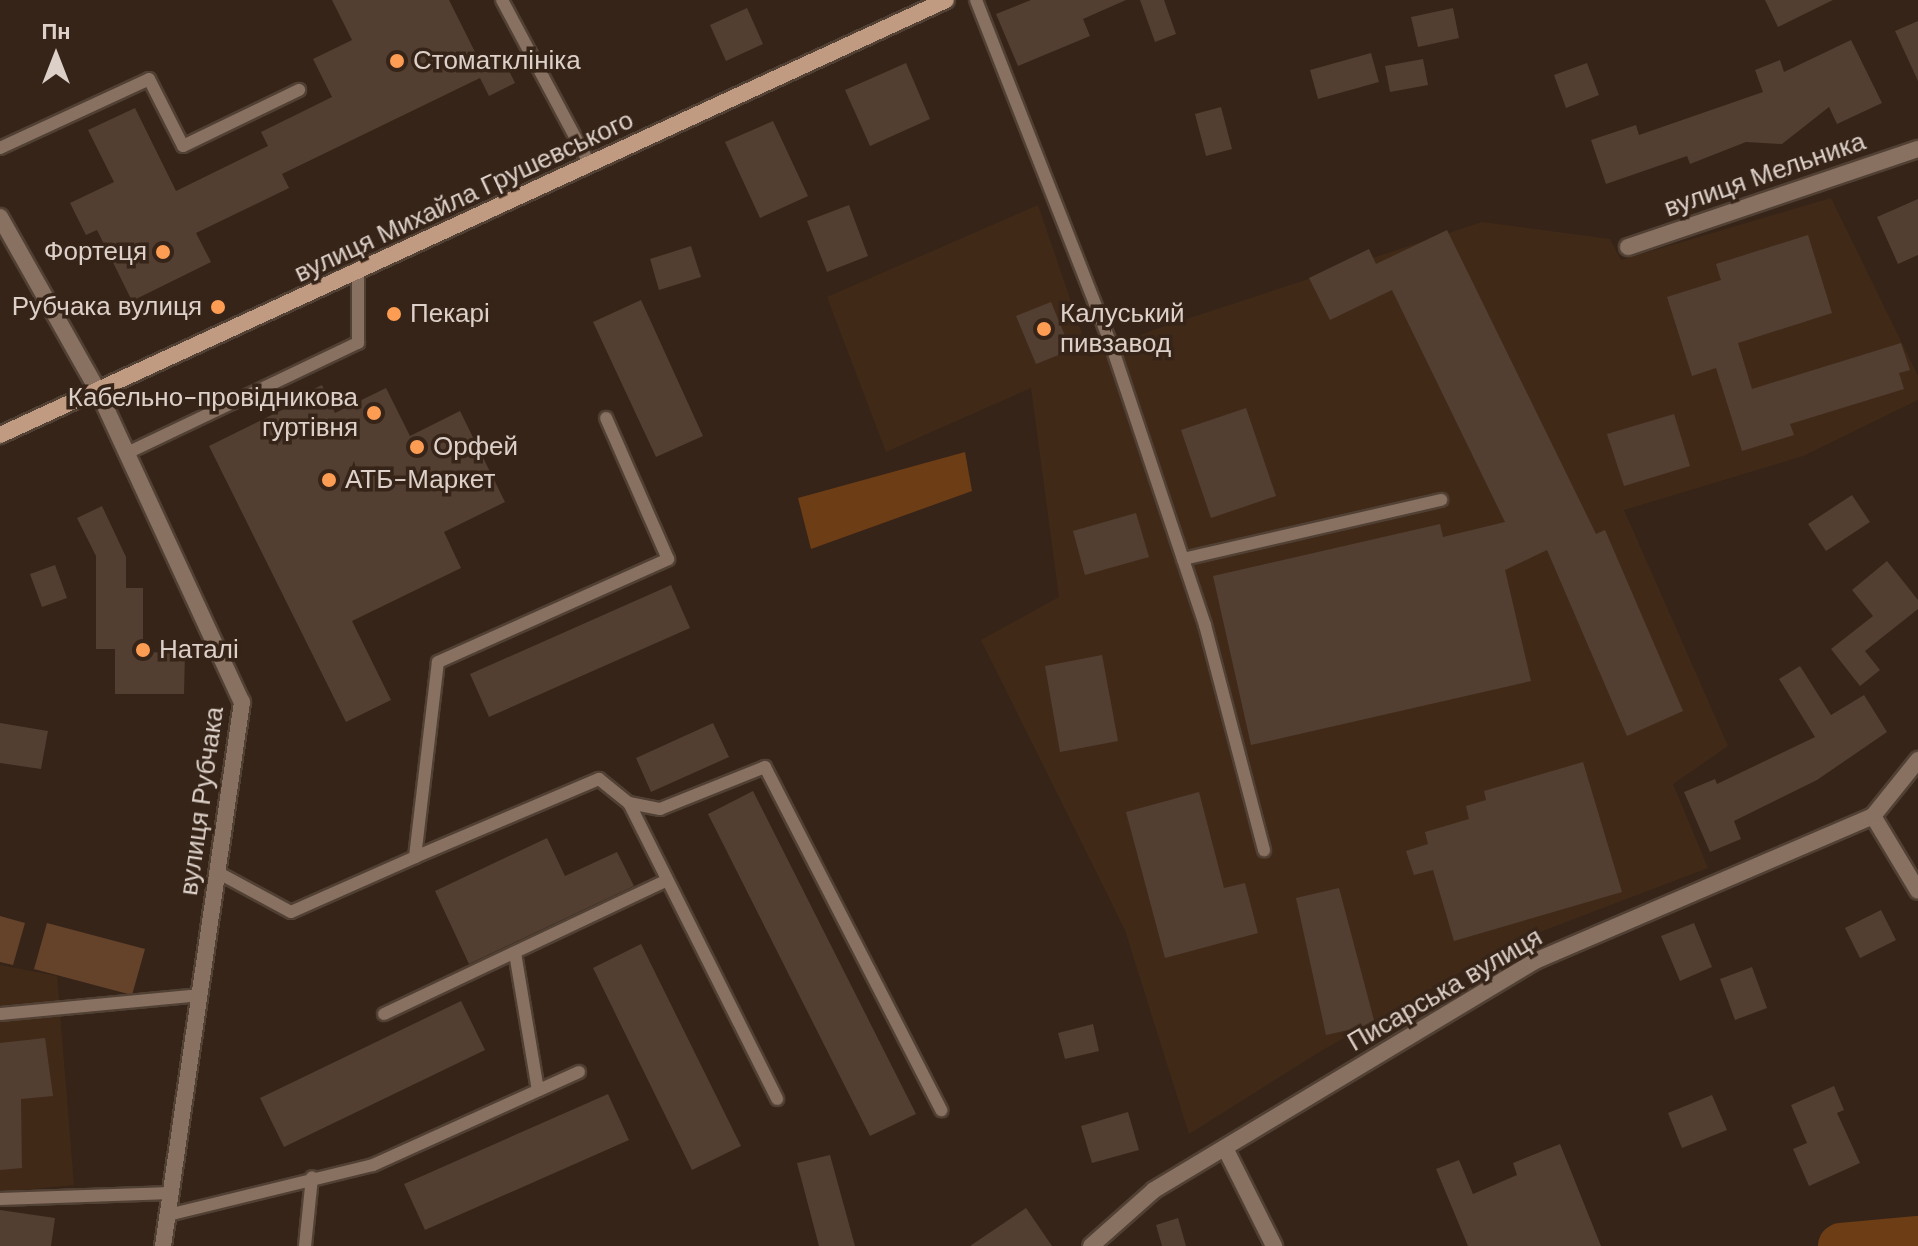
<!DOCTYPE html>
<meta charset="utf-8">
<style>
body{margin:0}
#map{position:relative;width:1918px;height:1246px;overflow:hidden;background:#362418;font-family:"DM Sans",sans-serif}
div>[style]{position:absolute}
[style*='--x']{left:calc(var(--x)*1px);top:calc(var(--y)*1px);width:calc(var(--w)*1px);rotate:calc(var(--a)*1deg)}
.built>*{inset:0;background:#412918}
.green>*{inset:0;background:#65432b}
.water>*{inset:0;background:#6d3d16}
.river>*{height:46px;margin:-23px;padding:0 23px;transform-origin:23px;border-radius:23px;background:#6d3d16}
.building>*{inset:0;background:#523f31}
.roads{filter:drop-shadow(2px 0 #514034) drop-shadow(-2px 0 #514034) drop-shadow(0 2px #514034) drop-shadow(0 -2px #514034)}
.lane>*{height:12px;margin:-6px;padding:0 6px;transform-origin:6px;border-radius:6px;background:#897162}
.street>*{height:16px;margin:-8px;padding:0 8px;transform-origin:8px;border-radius:8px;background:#897162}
.secondary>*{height:16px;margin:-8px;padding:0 8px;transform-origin:8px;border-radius:8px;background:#c09a81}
.dots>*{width:22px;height:22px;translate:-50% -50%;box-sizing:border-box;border:4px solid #362418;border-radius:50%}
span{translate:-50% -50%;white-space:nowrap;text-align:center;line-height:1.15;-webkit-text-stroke:7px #362418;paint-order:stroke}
.poi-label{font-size:26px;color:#dcd0c8}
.left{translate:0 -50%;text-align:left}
.right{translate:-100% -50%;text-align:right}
.street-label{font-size:26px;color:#dcd0c8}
.north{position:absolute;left:16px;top:16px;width:80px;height:80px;-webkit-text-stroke:6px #362418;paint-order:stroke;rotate:0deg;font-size:22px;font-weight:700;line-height:32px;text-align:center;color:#dcd0c8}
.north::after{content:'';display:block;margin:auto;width:28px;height:36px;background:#dcd0c8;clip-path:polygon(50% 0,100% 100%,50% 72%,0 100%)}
</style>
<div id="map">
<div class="built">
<div style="clip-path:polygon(1831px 198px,1918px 376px,1918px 400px,1803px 456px,1624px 510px,1728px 746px,1673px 784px,1708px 868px,1516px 941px,1321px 1051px,1189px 1134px,1125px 930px,981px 640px,1059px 597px,1031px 388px,886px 452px,827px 297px,1038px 205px,1090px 357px,1153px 330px,1482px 222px,1610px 239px,1621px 260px)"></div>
<div style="clip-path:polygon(0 965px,57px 976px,74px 1185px,0 1192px)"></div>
</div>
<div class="green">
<div style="clip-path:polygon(0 916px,25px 923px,13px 965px,0 962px)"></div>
<div style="clip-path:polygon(47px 923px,145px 949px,132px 995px,34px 969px)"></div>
</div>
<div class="water">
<div style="clip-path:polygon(965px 452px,972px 491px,811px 549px,798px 498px)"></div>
</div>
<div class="river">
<div style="--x:1841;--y:1246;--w:77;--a:-5.2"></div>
</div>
<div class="building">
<div style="clip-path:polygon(332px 0,449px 0,481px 64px,501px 54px,515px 83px,489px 96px,480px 78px,282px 174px,289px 188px,196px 233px,211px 262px,132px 301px,97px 230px,86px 235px,70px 203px,114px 182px,88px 130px,135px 108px,176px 191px,268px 146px,261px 132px,332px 97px,313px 59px,352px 40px)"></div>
<div style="clip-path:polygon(1031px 0,1126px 0,1083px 19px,1090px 36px,1018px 66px,996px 14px)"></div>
<div style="clip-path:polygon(1140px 0,1164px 0,1176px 34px,1155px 42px)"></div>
<div style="clip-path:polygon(1765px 0,1833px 0,1778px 27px)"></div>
<div style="clip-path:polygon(747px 8px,763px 44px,726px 61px,710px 25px)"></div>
<div style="clip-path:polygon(1453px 8px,1459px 38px,1418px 47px,1411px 17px)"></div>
<div style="clip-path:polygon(1918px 21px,1918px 81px,1895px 31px)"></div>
<div style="clip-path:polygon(1851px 40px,1882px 103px,1837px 124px,1829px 107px,1782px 144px,1746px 142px,1690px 164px,1687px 156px,1606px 184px,1591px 140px,1636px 125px,1639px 135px,1763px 92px,1755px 70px,1780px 60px,1784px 72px)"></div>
<div style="clip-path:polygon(1371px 53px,1379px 82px,1318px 99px,1310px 70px)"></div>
<div style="clip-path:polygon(1423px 59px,1428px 85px,1390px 92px,1385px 66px)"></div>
<div style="clip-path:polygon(906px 63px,930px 119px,870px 146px,845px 90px)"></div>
<div style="clip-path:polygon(1587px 63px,1599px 95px,1566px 108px,1554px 75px)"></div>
<div style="clip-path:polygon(1221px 107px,1232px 149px,1206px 156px,1195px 114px)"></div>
<div style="clip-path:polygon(773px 121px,808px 196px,760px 218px,725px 142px)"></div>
<div style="clip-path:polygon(1918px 199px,1918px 255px,1898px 264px,1877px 217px)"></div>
<div style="clip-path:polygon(849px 205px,868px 256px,827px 272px,807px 221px)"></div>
<div style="clip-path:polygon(1447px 230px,1596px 534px,1605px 530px,1683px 711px,1627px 736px,1547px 550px,1505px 570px,1531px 681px,1251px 745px,1213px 576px,1440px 524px,1443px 537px,1505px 522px,1392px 290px,1330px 320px,1309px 278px,1369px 249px,1376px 264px)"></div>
<div style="clip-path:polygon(1808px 235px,1832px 313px,1738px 343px,1752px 389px,1901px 343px,1910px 370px,1899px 373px,1904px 389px,1790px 424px,1794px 435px,1742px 451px,1716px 368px,1692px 376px,1667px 297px,1721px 280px,1716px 264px)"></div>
<div style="clip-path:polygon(691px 246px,701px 277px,659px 290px,650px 259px)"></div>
<div style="clip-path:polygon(641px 300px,703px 436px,656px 457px,593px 322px)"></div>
<div style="clip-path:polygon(1051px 302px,1071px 350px,1036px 364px,1016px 316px)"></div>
<div style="clip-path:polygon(322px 385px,335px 413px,386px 388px,410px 436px,460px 411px,505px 502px,444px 532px,461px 568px,352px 621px,391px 700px,346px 722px,209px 446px,290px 406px,288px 401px)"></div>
<div style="clip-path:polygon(1246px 408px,1276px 496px,1211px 518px,1181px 430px)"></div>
<div style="clip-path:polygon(1674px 414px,1690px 466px,1624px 486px,1607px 434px)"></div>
<div style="clip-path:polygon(1852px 495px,1870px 522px,1826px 551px,1808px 524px)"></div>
<div style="clip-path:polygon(102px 506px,126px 557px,126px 588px,143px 588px,143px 652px,185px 653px,184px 694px,115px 694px,115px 649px,96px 649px,96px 556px,77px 518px)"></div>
<div style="clip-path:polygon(1136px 513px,1149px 557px,1085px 575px,1073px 531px)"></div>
<div style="clip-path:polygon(1887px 561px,1918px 600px,1918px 609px,1865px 651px,1880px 670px,1860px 686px,1831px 649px,1873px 616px,1852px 590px)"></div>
<div style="clip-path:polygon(55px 565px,67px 598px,42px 607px,30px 574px)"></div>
<div style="clip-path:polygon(671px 585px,690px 628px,489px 717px,470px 674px)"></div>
<div style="clip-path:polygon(1102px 655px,1118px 741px,1060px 752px,1045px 666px)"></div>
<div style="clip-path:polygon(1800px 666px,1831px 715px,1864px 695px,1887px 732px,1817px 780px,1734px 821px,1741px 839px,1710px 852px,1684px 792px,1715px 779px,1717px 784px,1815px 737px,1779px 679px)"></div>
<div style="clip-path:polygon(0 723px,48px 731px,41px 769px,0 763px)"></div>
<div style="clip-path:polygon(713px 723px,729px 757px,651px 792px,636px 758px)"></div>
<div style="clip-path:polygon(1583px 762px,1622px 892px,1454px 941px,1433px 870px,1414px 875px,1406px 851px,1428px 844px,1425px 832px,1469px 819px,1466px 806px,1486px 800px,1484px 791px)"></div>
<div style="clip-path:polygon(753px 791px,916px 1114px,870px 1136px,708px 814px)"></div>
<div style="clip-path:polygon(1199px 792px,1224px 888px,1245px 883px,1258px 933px,1165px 958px,1126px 812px)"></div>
<div style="clip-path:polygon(547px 838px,565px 876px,617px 852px,634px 886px,469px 964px,435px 891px)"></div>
<div style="clip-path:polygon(1339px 888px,1375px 1024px,1326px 1035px,1296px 898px)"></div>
<div style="clip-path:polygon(1881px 910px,1896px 940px,1860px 958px,1845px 928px)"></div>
<div style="clip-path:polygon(1694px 923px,1712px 967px,1680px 981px,1661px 936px)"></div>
<div style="clip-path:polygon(641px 944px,741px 1146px,692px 1170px,593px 968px)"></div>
<div style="clip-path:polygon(1752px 967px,1767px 1008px,1735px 1020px,1720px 979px)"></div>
<div style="clip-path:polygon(461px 1001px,485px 1050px,284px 1147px,260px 1098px)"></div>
<div style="clip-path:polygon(1093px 1024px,1099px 1051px,1065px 1059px,1058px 1033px)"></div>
<div style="clip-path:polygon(45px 1038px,53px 1096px,21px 1099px,22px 1168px,0 1170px,0 1043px)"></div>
<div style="clip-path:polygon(1834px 1086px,1844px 1110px,1837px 1113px,1860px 1163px,1809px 1186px,1793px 1149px,1807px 1143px,1791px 1105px)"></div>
<div style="clip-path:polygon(608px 1094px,629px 1140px,425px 1230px,404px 1184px)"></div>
<div style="clip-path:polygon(1712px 1095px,1727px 1130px,1682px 1148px,1668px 1113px)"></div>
<div style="clip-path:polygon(1128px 1112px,1139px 1150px,1092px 1163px,1081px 1126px)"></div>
<div style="clip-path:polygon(1560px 1144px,1601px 1246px,1468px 1246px,1436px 1169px,1459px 1160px,1473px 1194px,1517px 1175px,1513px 1163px)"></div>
<div style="clip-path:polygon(830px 1155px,855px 1246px,819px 1246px,797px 1163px)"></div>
<div style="clip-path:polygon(1026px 1208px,1052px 1246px,970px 1246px)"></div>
<div style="clip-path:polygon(0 1210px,55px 1218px,51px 1246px,0 1246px)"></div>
<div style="clip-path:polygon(1178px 1218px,1186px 1246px,1162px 1246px,1156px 1225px)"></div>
</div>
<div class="roads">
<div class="lane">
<div style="--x:502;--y:0;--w:187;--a:61.9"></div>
<div style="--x:976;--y:0;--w:376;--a:68.6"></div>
<div style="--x:1113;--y:350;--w:290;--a:71.5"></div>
<div style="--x:1205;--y:625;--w:233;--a:75.3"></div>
<div style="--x:0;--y:148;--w:164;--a:-24.8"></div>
<div style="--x:149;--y:79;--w:75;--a:63.1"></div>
<div style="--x:183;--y:146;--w:129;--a:-25.8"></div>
<div style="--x:127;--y:453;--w:256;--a:-25.5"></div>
<div style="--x:358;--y:343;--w:70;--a:-90"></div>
<div style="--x:1183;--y:559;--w:265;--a:-12.9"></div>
<div style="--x:629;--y:803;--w:32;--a:11"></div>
<div style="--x:660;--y:809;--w:113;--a:-21.8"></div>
<div style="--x:765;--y:767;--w:386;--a:62.8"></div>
<div style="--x:415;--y:857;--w:200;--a:-23"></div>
<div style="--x:599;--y:779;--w:38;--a:39"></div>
<div style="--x:629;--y:803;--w:331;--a:63.4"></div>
<div style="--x:217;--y:872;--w:84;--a:28.4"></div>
<div style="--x:291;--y:912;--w:136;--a:-23.9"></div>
<div style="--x:415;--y:857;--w:196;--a:-83.3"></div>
<div style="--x:438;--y:662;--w:252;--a:-24.1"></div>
<div style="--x:668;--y:559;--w:154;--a:-113.7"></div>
<div style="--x:515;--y:953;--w:139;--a:80.5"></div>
<div style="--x:0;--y:1014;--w:201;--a:-5.4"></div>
<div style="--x:384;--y:1014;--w:313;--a:-25.3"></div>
<div style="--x:0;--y:1199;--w:171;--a:-2"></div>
<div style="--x:168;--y:1215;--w:211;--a:-13.7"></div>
<div style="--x:373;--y:1165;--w:226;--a:-24.3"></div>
<div style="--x:305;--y:1246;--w:69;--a:-84.2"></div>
</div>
<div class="street">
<div style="--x:0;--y:217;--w:200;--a:60.6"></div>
<div style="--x:98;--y:391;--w:343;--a:65.2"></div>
<div style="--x:242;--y:702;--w:550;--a:98.26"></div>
<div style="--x:1628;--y:247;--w:306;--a:-18.7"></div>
<div style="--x:1873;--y:816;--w:87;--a:59"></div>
<div style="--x:1225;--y:1148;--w:110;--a:63.4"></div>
<div style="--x:1091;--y:1246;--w:84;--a:-41.6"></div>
<div style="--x:1154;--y:1190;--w:445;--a:-31"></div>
<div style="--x:1535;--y:961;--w:368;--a:-23.2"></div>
<div style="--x:1873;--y:816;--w:72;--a:-51.2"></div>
</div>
<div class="secondary">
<div style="--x:0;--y:435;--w:1041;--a:-24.69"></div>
</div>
</div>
<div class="dots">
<div style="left:397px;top:61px;background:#fd9d54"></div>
<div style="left:163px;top:252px;background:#fd9d54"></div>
<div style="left:218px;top:307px;background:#fd9d54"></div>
<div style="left:394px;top:314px;background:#fd9d54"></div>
<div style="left:1044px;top:329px;background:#fd9d54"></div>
<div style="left:374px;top:413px;background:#fd9d54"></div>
<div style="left:417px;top:447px;background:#fd9d54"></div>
<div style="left:329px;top:480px;background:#fd9d54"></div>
<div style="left:143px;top:650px;background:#fd9d54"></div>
</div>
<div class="poi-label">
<span class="left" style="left:413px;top:61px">Стоматклініка</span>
<span class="right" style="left:147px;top:252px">Фортеця</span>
<span class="right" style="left:202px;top:307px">Рубчака вулиця</span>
<span class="left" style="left:410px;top:314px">Пекарі</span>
<span class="left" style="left:1060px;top:329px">Калуський<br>пивзавод</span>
<span class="right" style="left:358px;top:413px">Кабельно-провідникова<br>гуртівня</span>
<span class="left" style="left:433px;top:447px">Орфей</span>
<span class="left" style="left:345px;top:480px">АТБ-Маркет</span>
<span class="left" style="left:159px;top:650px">Наталі</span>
</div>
<div class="street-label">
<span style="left:1765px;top:175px;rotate:-19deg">вулиця Мельника</span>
<span style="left:464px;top:197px;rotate:-25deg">вулиця Михайла Грушевського</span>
<span style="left:202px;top:801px;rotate:-82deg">вулиця Рубчака</span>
<span style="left:1445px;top:990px;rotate:-30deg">Писарська вулиця</span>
</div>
<div class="north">Пн</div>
</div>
